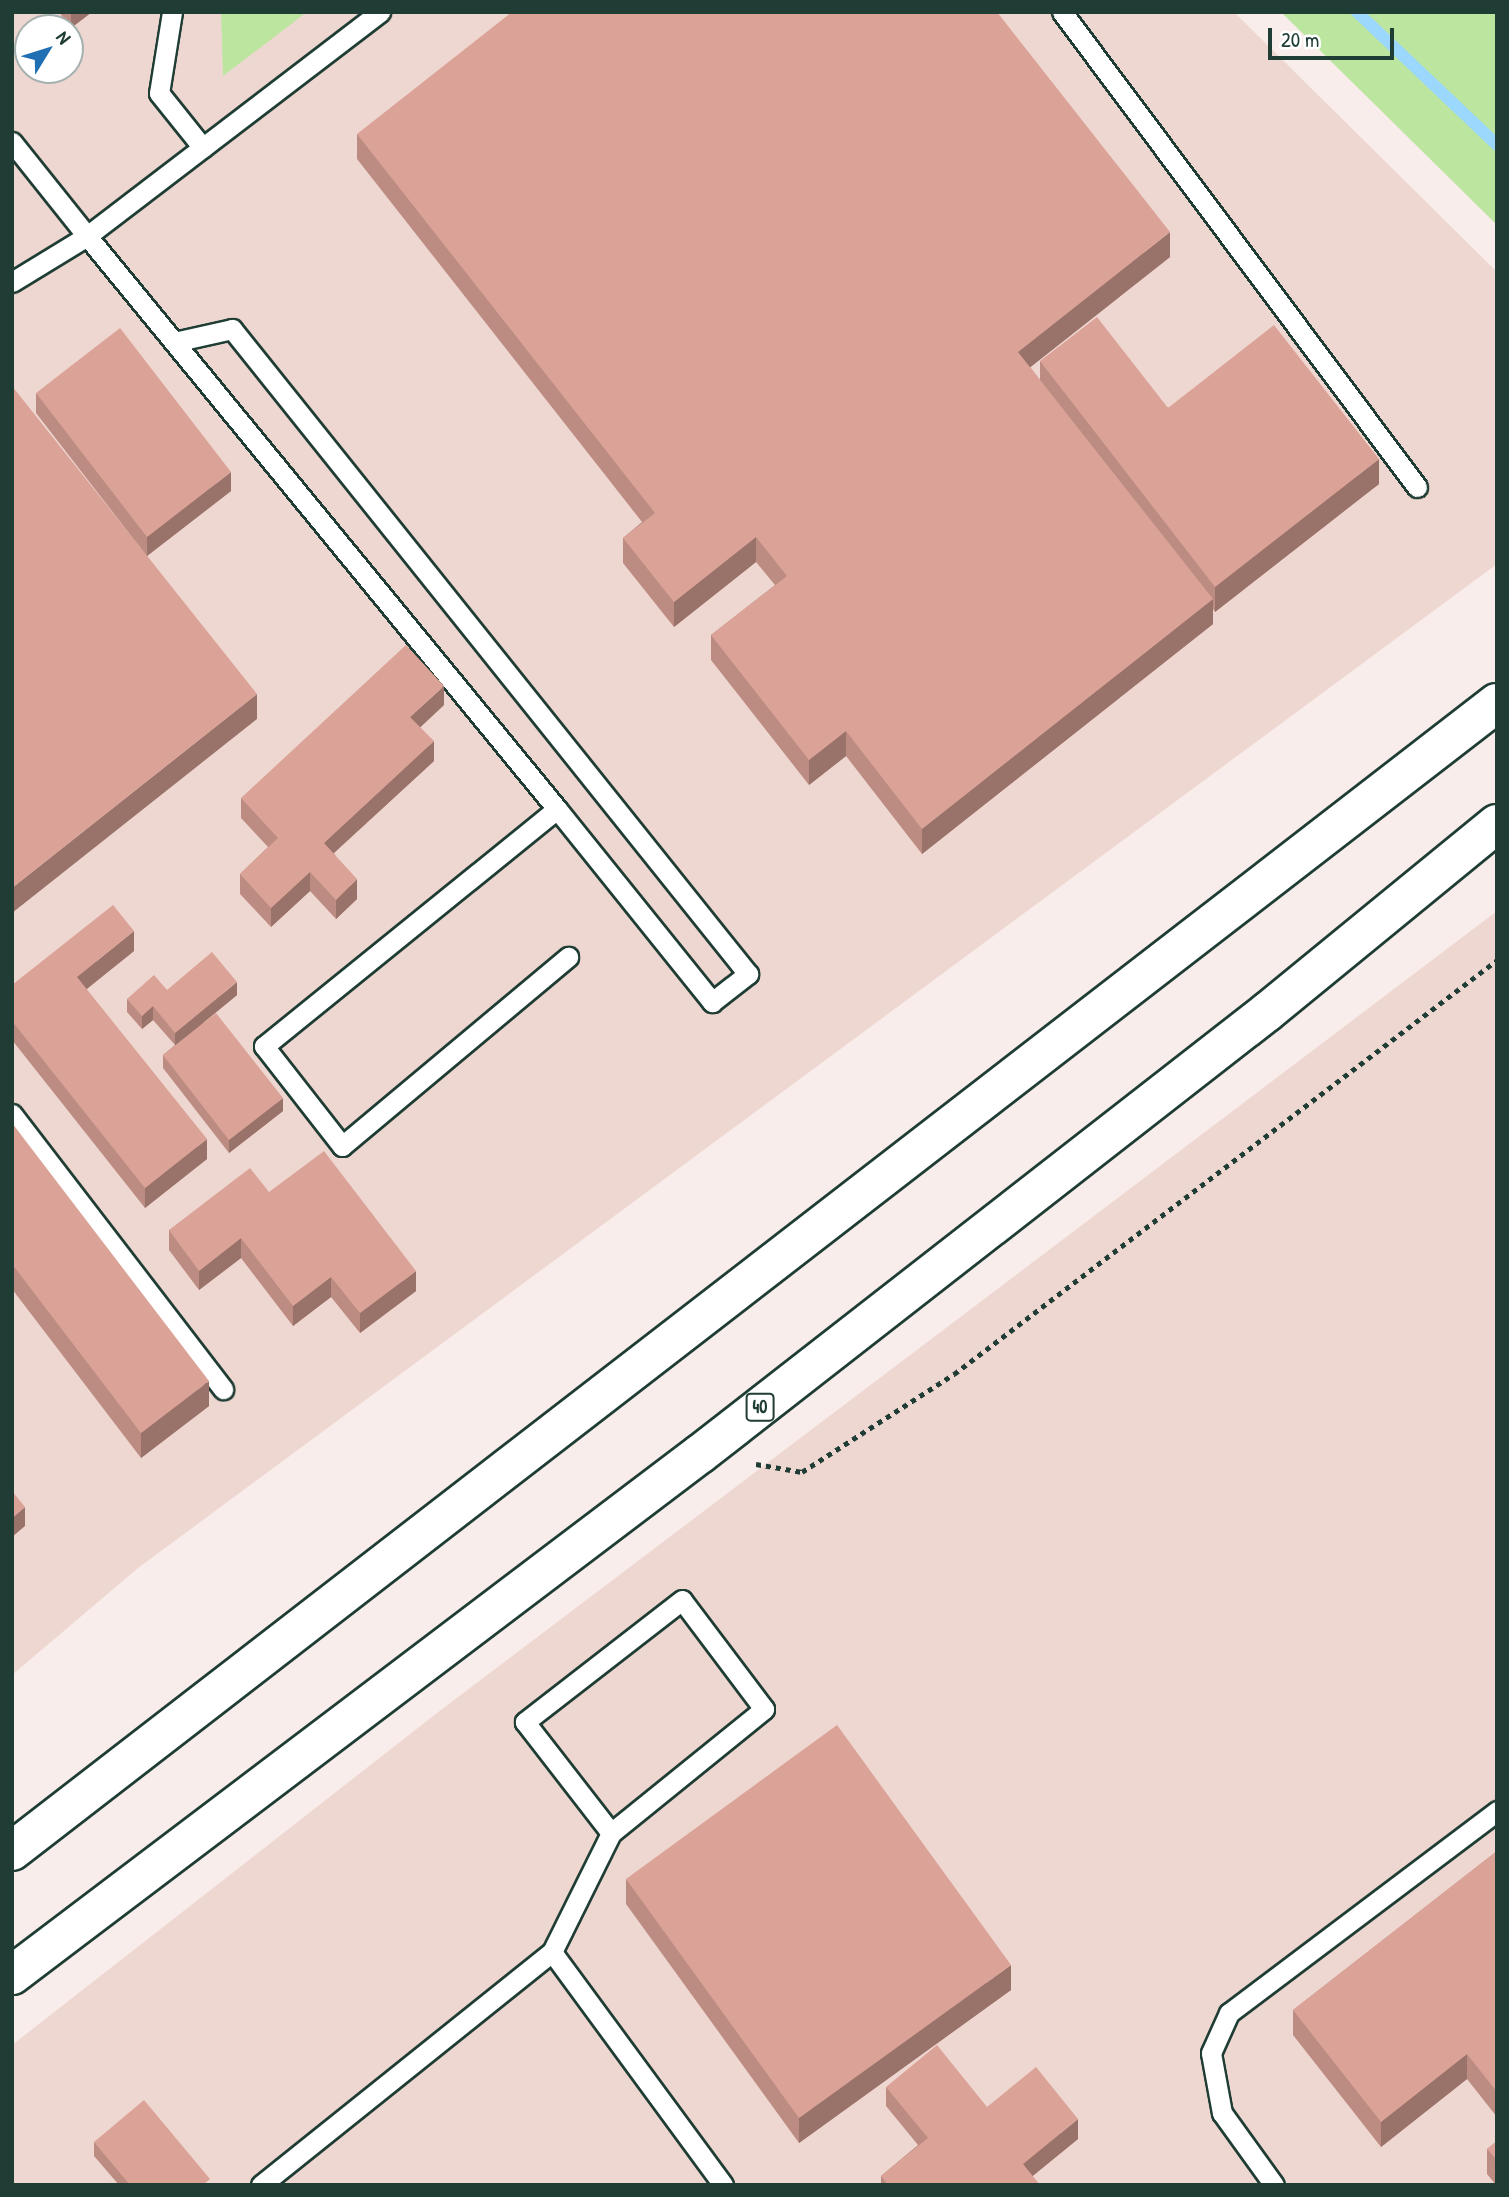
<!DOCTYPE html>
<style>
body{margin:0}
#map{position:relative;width:1509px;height:2197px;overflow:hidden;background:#f8edea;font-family:"Patrick Hand",sans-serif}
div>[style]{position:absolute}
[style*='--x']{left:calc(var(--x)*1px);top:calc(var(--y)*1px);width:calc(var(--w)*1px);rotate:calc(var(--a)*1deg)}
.built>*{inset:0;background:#efd7d1}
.green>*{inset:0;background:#bce5a0}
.stream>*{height:12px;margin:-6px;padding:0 6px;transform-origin:6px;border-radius:6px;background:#9cd7fd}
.path>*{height:4.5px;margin-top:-2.25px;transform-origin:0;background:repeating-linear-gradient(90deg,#1f3d34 0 5px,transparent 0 10px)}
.roads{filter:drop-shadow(2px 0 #1f3d34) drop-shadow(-2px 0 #1f3d34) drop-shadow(0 2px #1f3d34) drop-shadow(0 -2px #1f3d34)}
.lane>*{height:19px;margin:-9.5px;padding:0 9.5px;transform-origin:9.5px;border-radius:9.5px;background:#fff}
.highway>*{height:38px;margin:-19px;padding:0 19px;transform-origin:19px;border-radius:19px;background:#fff}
.wall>*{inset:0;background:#bc8c82}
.shaded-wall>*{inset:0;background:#99726a}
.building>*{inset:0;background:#dba397}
span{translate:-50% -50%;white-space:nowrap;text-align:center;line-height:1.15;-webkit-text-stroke:5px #fff;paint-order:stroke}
.shield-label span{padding:2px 5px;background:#fff;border:2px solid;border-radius:5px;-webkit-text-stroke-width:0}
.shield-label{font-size:18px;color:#1f3d34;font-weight:700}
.frame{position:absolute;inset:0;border:14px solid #1f3d34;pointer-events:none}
.north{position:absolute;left:14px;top:14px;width:70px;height:70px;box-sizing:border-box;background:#fff;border:2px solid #a5b1ae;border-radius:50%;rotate:52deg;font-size:19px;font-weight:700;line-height:28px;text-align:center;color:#1f3d34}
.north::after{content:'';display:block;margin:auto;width:24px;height:32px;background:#1f6fb2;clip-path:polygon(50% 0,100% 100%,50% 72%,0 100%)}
.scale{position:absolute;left:1268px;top:28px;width:126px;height:32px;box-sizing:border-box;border:4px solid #1f3d34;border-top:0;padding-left:9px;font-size:21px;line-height:24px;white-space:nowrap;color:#1f3d34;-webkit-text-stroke:5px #fff;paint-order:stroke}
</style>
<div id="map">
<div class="built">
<div style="clip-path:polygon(evenodd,12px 12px,1234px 12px,1497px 272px,1497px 564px,138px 1568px,12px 1675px,12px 12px,28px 28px,70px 28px,70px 70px,28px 70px,28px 28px)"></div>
<div style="clip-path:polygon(1497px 911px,1497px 2185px,12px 2185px,12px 2045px,437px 1713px)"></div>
</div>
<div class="green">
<div style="clip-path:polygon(221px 12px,307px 12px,223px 76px)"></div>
<div style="clip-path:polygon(1281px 12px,1497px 12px,1497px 225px)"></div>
</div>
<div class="stream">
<div style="--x:1357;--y:12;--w:193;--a:43.5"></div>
</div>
<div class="path">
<div style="--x:756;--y:1464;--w:47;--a:9.9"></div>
<div style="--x:802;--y:1472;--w:181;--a:-32.8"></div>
<div style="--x:954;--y:1374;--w:683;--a:-37.32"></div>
</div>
<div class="roads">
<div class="lane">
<div style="--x:172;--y:12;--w:82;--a:99.1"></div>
<div style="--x:159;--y:93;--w:70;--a:51.3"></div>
<div style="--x:1062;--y:12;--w:593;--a:53.23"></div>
<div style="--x:12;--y:142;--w:120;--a:51.4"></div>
<div style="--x:87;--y:236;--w:741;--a:50.64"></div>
<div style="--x:557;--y:809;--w:248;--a:51.2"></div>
<div style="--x:712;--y:1002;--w:46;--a:-37.9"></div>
<div style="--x:748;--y:974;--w:826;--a:-128.66"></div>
<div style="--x:232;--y:329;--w:59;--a:167.4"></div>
<div style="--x:12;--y:282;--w:88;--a:-31.5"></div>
<div style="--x:87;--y:236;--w:369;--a:-37.4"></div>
<div style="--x:557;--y:809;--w:377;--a:141"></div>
<div style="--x:264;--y:1046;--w:127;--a:52"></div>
<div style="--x:342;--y:1146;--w:295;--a:-39.9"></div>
<div style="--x:12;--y:1114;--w:347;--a:52.5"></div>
<div style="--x:552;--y:1952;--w:133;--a:-63.6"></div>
<div style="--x:611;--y:1833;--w:197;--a:-39"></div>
<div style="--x:764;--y:1709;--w:136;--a:-127"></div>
<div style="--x:682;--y:1600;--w:199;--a:142.2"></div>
<div style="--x:525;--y:1722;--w:140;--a:52.2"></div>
<div style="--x:261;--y:2185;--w:373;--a:-38.7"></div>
<div style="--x:552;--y:1952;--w:289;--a:53.7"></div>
<div style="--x:1274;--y:2185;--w:89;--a:-125.8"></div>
<div style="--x:1222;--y:2113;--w:61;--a:-100.4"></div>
<div style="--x:1211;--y:2053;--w:44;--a:-65.8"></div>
<div style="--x:1229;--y:2013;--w:336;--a:-37"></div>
</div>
<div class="highway">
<div style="--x:12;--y:1851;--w:1877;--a:-37.71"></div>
<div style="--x:12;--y:1975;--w:863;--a:-37.14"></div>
<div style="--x:700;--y:1454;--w:719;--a:-37.94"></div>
<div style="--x:1267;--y:1012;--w:297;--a:-39.3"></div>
</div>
</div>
<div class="wall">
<div style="clip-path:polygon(59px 12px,92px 12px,71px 28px)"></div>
<div style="clip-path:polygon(357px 134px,1170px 257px,1030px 367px,1040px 380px,1040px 361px,1379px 484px,1215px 612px,1213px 609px,1213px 624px,922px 854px,846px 756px,809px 785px,711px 660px,711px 635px,775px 585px,756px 562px,674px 627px,623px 563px,623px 538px,642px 522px,357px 159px)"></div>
<div style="clip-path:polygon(36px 393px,231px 491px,147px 556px,257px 719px,142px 550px,36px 413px)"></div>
<div style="clip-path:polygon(444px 705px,420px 727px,434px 761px,334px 853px,357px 899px,336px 919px,310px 891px,271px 927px,240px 894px,240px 874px,268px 847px,241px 818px,241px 798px)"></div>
<div style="clip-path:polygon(134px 951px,86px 989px,207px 1159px,145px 1208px,12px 1040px,12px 985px)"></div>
<div style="clip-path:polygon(167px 990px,237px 995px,203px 1023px,283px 1111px,229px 1153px,163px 1068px,163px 1055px,175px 1045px,153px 1020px,142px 1029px,127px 1012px,127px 999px)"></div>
<div style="clip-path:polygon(12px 1123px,209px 1406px,141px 1458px,12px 1289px)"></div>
<div style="clip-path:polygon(269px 1192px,416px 1291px,360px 1333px,331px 1297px,293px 1326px,241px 1258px,199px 1290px,169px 1250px,169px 1230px)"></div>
<div style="clip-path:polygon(1497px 1851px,1497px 2117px,1467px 2079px,1381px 2147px,1293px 2035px,1293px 2010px)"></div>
<div style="clip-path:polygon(626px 1879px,1011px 1990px,799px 2143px,626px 1904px)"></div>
<div style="clip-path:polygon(886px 2087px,987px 2107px,1078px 2139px,1032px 2176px,1040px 2185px,881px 2185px,881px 2176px,918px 2145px,886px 2106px)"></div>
<div style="clip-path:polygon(1497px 2141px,1497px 2185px,1496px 2185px,1487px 2174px,1487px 2149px)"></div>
<div style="clip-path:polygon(94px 2142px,210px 2185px,119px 2185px,94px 2156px)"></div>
</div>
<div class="shaded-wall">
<div style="clip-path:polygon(71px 12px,92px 12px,71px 28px)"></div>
<div style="clip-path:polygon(1170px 232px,1170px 257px,1018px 377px,1018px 352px)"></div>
<div style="clip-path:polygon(1379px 459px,1379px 484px,1215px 612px,1215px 587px)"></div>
<div style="clip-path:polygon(231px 472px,231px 491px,147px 556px,147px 537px)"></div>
<div style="clip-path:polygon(756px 537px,756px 562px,674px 627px,674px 602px)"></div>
<div style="clip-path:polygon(1213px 599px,1213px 624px,922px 854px,922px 829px)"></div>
<div style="clip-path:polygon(444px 686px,444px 705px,410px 737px,410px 717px)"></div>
<div style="clip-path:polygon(257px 694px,257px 719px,12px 913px,12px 888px)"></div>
<div style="clip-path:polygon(846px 731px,846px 756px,809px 785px,809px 760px)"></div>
<div style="clip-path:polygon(434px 741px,434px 761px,324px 862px,324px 843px)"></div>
<div style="clip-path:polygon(310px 872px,310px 891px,271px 927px,271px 908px)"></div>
<div style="clip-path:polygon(357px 879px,357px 899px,336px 919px,336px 900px)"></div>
<div style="clip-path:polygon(134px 931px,134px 951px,77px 997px,77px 977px)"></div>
<div style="clip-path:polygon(237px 982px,237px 995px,175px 1046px,175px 1033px)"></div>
<div style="clip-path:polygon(153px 1006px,153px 1020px,142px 1029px,142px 1016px)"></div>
<div style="clip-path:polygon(283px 1098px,283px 1111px,229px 1153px,229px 1140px)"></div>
<div style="clip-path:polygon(207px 1139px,207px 1159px,145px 1208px,145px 1188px)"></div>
<div style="clip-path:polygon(241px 1238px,241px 1258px,199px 1290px,199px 1271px)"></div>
<div style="clip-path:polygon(416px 1271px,416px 1291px,360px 1333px,360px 1313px)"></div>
<div style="clip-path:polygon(331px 1277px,331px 1297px,293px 1326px,293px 1306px)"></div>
<div style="clip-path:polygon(209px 1381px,209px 1406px,141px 1458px,141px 1433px)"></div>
<div style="clip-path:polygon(25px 1507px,25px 1526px,12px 1537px,12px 1518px)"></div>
<div style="clip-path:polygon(1011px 1965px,1011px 1990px,799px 2143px,799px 2118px)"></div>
<div style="clip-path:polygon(1467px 2054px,1467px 2079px,1381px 2147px,1381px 2122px)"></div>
<div style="clip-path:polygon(1078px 2119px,1078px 2139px,1023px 2184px,1023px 2164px)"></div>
</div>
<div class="building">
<div style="clip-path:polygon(512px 12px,997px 12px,1170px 232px,1018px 352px,1213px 599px,922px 829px,846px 731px,809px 760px,711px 635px,787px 576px,756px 537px,674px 602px,623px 538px,655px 513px,357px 134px)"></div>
<div style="clip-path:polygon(1097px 317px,1168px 408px,1274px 325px,1379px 459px,1215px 587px,1040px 361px)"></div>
<div style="clip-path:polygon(120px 328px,231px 472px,147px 537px,36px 393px)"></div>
<div style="clip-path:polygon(12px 386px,257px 694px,12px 888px)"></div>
<div style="clip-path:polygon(406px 645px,444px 686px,410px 717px,434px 741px,324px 843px,357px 879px,336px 900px,310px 872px,271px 908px,240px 874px,278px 838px,241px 798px)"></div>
<div style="clip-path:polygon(113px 905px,134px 931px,77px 977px,207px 1139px,145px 1188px,12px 1021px,12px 985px)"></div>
<div style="clip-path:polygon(212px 952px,237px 982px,175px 1033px,153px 1006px,142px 1016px,127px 999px,154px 975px,167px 990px)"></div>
<div style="clip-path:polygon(216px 1013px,283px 1098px,229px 1140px,163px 1055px)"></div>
<div style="clip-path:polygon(12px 1123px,209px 1381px,141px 1433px,12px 1264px)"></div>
<div style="clip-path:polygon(324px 1151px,416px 1271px,360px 1313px,331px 1277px,293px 1306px,241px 1238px,199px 1271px,169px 1230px,250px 1168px,269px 1192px)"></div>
<div style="clip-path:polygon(12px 1491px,25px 1507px,12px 1518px)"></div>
<div style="clip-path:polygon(837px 1725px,1011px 1965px,799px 2118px,626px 1879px)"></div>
<div style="clip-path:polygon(1497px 1851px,1497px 2092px,1467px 2054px,1381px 2122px,1293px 2010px)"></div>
<div style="clip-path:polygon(937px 2045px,987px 2107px,1036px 2067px,1078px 2119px,1023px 2164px,1040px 2185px,888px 2185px,881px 2176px,928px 2138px,886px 2087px)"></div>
<div style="clip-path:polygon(144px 2100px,210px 2179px,203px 2185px,130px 2185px,94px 2142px)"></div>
<div style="clip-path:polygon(1497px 2141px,1497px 2160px,1487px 2149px)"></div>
</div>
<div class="shield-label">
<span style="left:760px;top:1407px">40</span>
</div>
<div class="frame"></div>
<div class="north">N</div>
<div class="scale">20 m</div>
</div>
